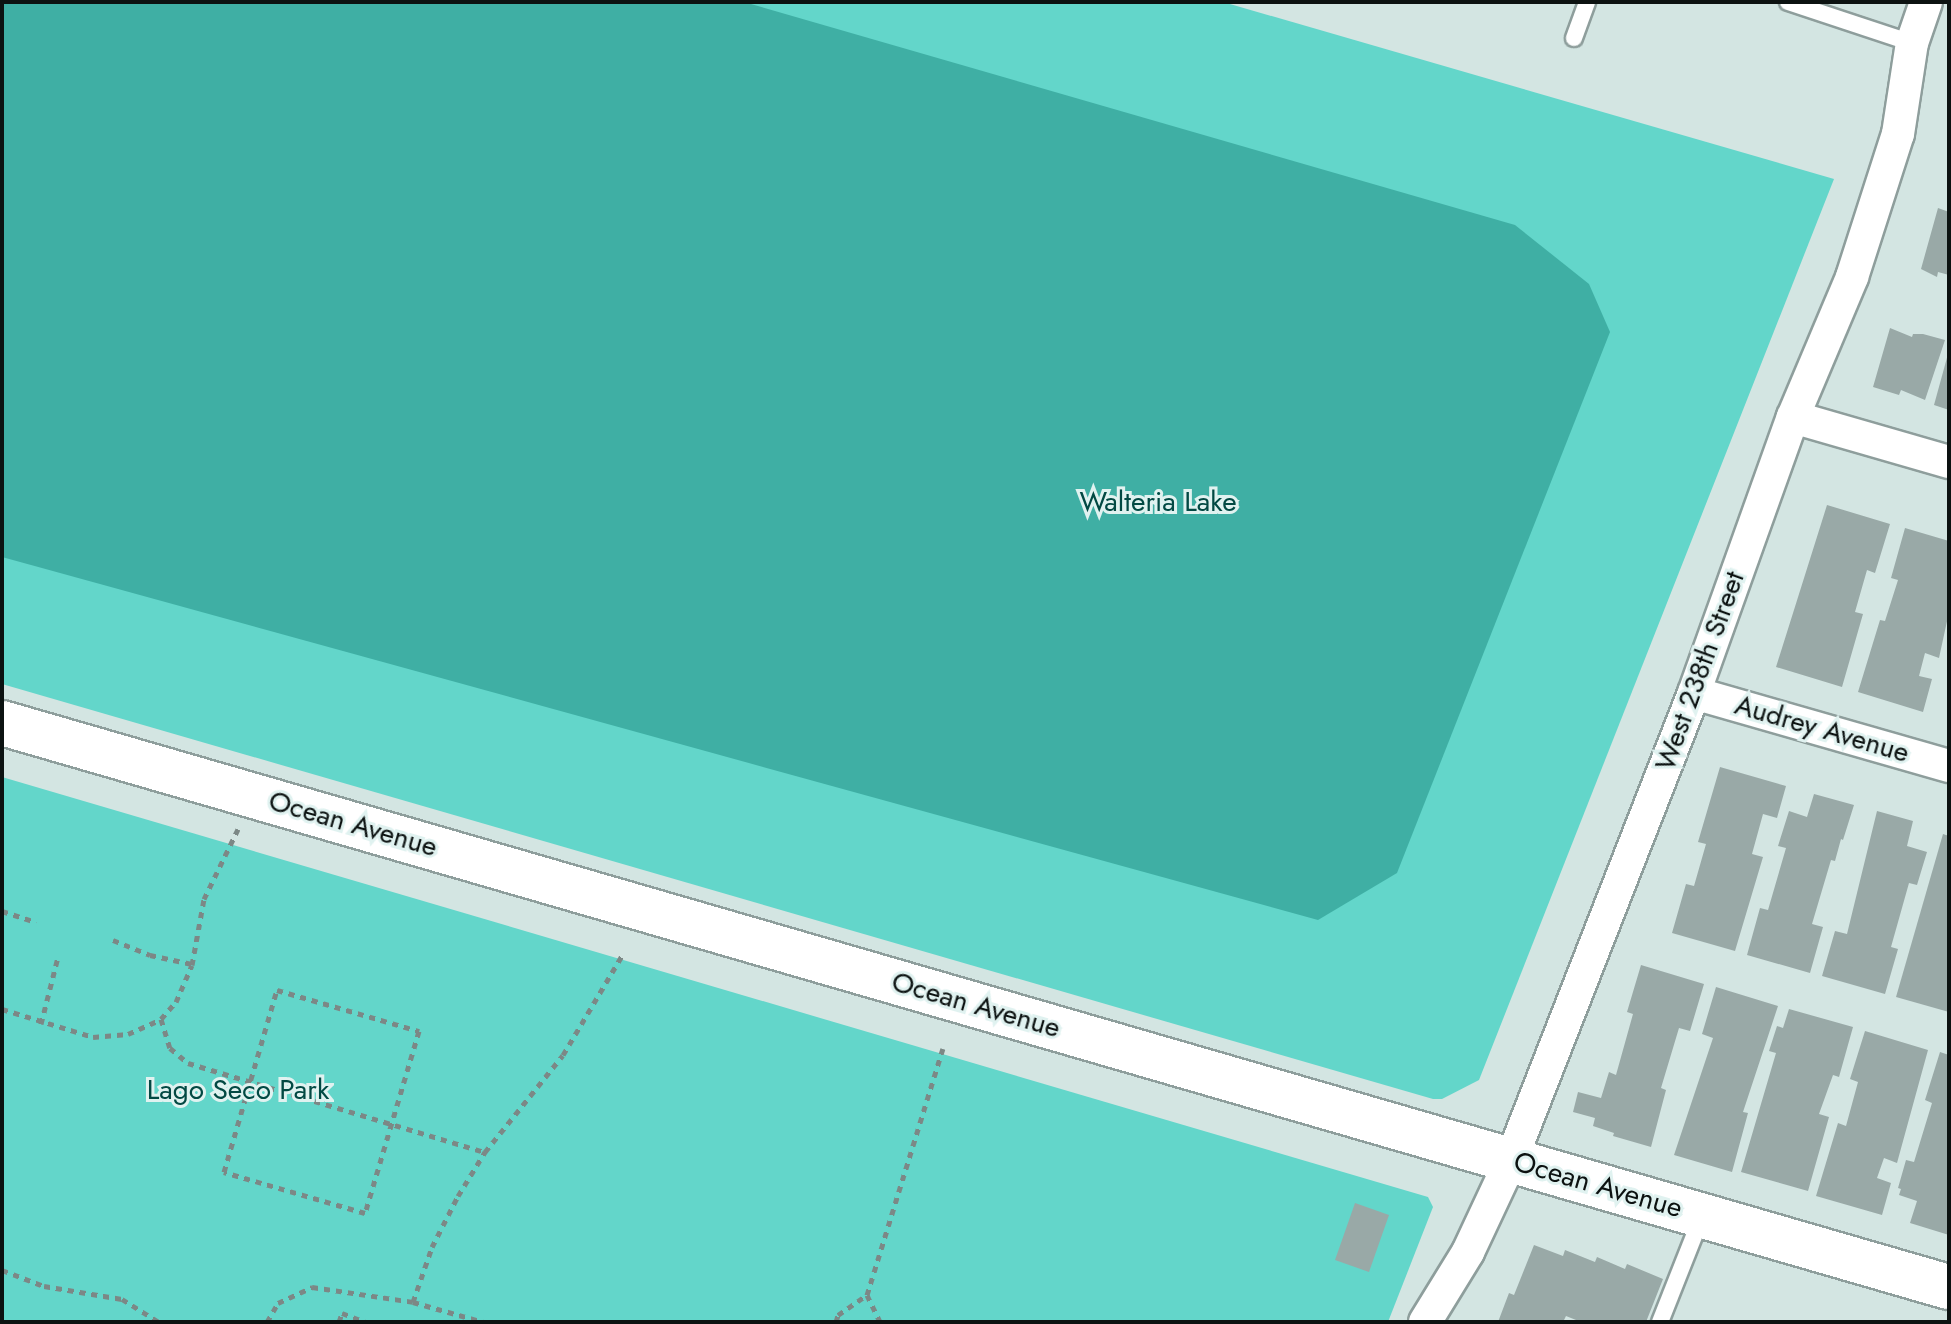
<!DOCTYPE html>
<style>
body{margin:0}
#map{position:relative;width:1951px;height:1324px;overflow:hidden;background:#d3e5e2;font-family:Jost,sans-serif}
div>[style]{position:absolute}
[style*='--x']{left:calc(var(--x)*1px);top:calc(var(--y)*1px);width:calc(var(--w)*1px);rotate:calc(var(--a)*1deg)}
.green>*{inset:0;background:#63d6ca}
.water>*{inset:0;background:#3fafa4}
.building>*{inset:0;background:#99a9a7}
.path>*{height:5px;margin-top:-2.5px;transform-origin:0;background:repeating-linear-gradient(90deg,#7c8886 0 6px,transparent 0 12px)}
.roads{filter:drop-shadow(2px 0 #8e9e9c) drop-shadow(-2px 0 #8e9e9c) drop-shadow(0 2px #8e9e9c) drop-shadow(0 -2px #8e9e9c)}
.lane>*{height:16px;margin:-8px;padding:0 8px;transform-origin:8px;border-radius:8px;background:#fff}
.street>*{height:32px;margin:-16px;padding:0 16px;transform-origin:16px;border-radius:16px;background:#fff}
.secondary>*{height:44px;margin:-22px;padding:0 22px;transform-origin:22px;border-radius:22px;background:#fff}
span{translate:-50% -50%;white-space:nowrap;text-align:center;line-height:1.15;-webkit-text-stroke:6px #e0f2f0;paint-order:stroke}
.park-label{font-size:28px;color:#024943}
.street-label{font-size:28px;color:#0c1211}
.frame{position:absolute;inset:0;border:4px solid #0c1211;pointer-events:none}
</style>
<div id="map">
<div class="green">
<div style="clip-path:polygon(2px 2px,1223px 2px,1834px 179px,1479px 1080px,1442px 1099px,1433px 1099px,2px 684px)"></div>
<div style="clip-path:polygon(2px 777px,1428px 1197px,1433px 1207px,1388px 1322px,2px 1322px)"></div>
</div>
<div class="water">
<div style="clip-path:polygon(2px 2px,744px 2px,1515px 225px,1589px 284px,1610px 332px,1397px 873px,1318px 920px,2px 557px)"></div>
</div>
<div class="building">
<div style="clip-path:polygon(1938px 208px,1949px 212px,1949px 275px,1938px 272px,1937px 277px,1921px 269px)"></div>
<div style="clip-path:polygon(1890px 328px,1912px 337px,1913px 334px,1923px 334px,1945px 340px,1925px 400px,1901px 390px,1899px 395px,1873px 387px)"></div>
<div style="clip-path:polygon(1948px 354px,1949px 354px,1949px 410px,1934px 405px)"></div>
<div style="clip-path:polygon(1827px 505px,1890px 524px,1875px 573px,1867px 570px,1855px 612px,1863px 614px,1842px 687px,1776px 667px)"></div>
<div style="clip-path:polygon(1905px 528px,1949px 541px,1949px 612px,1939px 658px,1925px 653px,1919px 676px,1932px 679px,1923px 712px,1858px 692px,1880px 620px,1885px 621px,1898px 580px,1891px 578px)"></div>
<div style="clip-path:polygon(1720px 767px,1786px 786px,1777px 818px,1763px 814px,1752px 854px,1763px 857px,1735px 951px,1672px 933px,1686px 884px,1694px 886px,1706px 844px,1698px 842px)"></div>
<div style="clip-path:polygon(1814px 794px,1854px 805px,1843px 840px,1841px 839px,1835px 861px,1831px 860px,1812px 924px,1823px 927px,1810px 973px,1747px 955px,1760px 908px,1768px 910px,1786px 848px,1778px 846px,1789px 811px,1807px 817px)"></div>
<div style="clip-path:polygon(1877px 811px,1913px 821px,1907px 846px,1927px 852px,1917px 885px,1909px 883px,1891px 947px,1898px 949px,1885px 994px,1822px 976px,1835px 931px,1847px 934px)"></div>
<div style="clip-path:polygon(1943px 834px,1949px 836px,1949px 1012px,1896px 997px)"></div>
<div style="clip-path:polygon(1641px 965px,1704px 984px,1690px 1031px,1679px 1028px,1661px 1088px,1666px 1090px,1651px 1147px,1613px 1136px,1614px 1133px,1593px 1126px,1595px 1118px,1573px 1112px,1578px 1092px,1601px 1098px,1609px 1072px,1616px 1075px,1633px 1014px,1627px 1012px)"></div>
<div style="clip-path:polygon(1716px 987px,1778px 1006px,1743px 1112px,1748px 1113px,1732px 1172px,1674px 1155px,1713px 1038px,1702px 1034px)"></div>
<div style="clip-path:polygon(1789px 1009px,1853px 1027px,1839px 1077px,1833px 1075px,1819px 1114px,1829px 1117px,1808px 1191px,1741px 1172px,1776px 1053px,1769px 1051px,1777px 1026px,1783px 1028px)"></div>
<div style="clip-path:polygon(1865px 1031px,1928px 1050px,1897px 1163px,1884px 1158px,1877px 1178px,1891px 1183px,1882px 1215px,1816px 1196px,1838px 1123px,1846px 1126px,1858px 1082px,1850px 1079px)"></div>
<div style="clip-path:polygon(1940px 1052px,1949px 1055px,1949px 1235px,1910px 1223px,1917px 1201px,1899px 1195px,1901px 1189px,1898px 1188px,1906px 1160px,1914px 1162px,1932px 1103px,1925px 1100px)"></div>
<div style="clip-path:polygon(1355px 1203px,1389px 1215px,1369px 1272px,1335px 1260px)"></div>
<div style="clip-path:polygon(1534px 1245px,1563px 1256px,1565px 1250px,1595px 1262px,1597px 1257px,1625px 1269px,1627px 1264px,1663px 1279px,1646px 1322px,1581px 1322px,1566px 1316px,1563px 1322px,1498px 1322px,1509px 1293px,1514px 1295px)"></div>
</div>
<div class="path">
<div style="--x:2;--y:911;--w:36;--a:18"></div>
<div style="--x:113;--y:940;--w:40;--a:22"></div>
<div style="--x:150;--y:955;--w:43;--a:12.1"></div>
<div style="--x:277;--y:990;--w:148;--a:16.1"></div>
<div style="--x:419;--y:1031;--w:190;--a:106.5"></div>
<div style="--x:365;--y:1213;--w:147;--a:-163.8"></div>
<div style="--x:224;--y:1172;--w:190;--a:-73.8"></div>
<div style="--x:2;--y:1009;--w:95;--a:17.1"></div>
<div style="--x:93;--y:1037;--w:35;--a:-5"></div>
<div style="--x:128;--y:1034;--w:36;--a:-24"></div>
<div style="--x:161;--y:1019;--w:23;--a:-49"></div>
<div style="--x:176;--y:1002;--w:40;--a:-66.6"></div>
<div style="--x:192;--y:965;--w:67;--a:-79.7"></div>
<div style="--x:204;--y:899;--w:78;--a:-64.1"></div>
<div style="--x:161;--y:1019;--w:30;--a:73"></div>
<div style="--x:170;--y:1048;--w:23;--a:40"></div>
<div style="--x:188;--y:1063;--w:310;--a:16.7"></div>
<div style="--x:41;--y:1024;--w:69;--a:-75.8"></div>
<div style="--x:2;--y:1270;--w:45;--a:20.9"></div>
<div style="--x:44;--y:1286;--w:79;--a:9.5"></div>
<div style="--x:122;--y:1299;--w:44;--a:31.9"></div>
<div style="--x:867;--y:1295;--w:30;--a:64"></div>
<div style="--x:413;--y:1302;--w:58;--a:-70.9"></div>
<div style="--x:432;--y:1247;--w:57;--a:-63"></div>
<div style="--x:458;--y:1196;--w:52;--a:-58.5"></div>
<div style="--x:485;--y:1152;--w:124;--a:-51.2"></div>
<div style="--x:563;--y:1055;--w:117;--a:-59.3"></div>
<div style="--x:267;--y:1322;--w:22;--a:-60"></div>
<div style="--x:278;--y:1303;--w:38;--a:-25"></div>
<div style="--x:312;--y:1287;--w:102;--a:8.4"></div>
<div style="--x:413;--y:1302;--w:73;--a:15.9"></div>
<div style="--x:339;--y:1322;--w:9;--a:-72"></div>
<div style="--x:342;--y:1313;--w:26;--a:21"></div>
<div style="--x:836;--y:1322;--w:7;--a:-74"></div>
<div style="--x:838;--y:1315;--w:35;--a:-35"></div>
<div style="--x:867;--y:1295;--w:258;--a:-72.9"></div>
</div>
<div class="roads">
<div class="lane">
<div style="--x:1788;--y:2;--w:131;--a:18.3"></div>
<div style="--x:1574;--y:38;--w:38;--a:-70"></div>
<div style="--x:1660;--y:1322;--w:114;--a:-68.4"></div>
</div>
<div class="street">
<div style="--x:1793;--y:417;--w:162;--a:16.1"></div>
<div style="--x:1694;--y:693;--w:265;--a:16"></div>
<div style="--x:1425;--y:1322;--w:82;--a:-58.4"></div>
<div style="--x:1468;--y:1252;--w:102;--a:-64.9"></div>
<div style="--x:1511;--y:1160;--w:502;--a:-68.6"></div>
<div style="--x:1694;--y:693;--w:293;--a:-70.3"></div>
<div style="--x:1793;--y:417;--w:152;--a:-67.1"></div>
<div style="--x:1852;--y:277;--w:150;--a:-72.2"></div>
<div style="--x:1898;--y:134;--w:92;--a:-81.3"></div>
<div style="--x:1912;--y:43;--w:43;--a:-71.1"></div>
</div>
<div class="secondary">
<div style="--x:2;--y:723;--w:2027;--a:16.16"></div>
</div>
</div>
<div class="park-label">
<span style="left:1158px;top:502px">Walteria Lake</span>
<span style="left:238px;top:1090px">Lago Seco Park</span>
</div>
<div class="street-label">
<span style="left:1700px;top:671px;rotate:-70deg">West 238th Street</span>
<span style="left:1822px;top:729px;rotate:16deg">Audrey Avenue</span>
<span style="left:353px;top:824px;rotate:16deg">Ocean Avenue</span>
<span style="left:976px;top:1005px;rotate:16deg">Ocean Avenue</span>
<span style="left:1598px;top:1185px;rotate:16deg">Ocean Avenue</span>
</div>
<div class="frame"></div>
</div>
